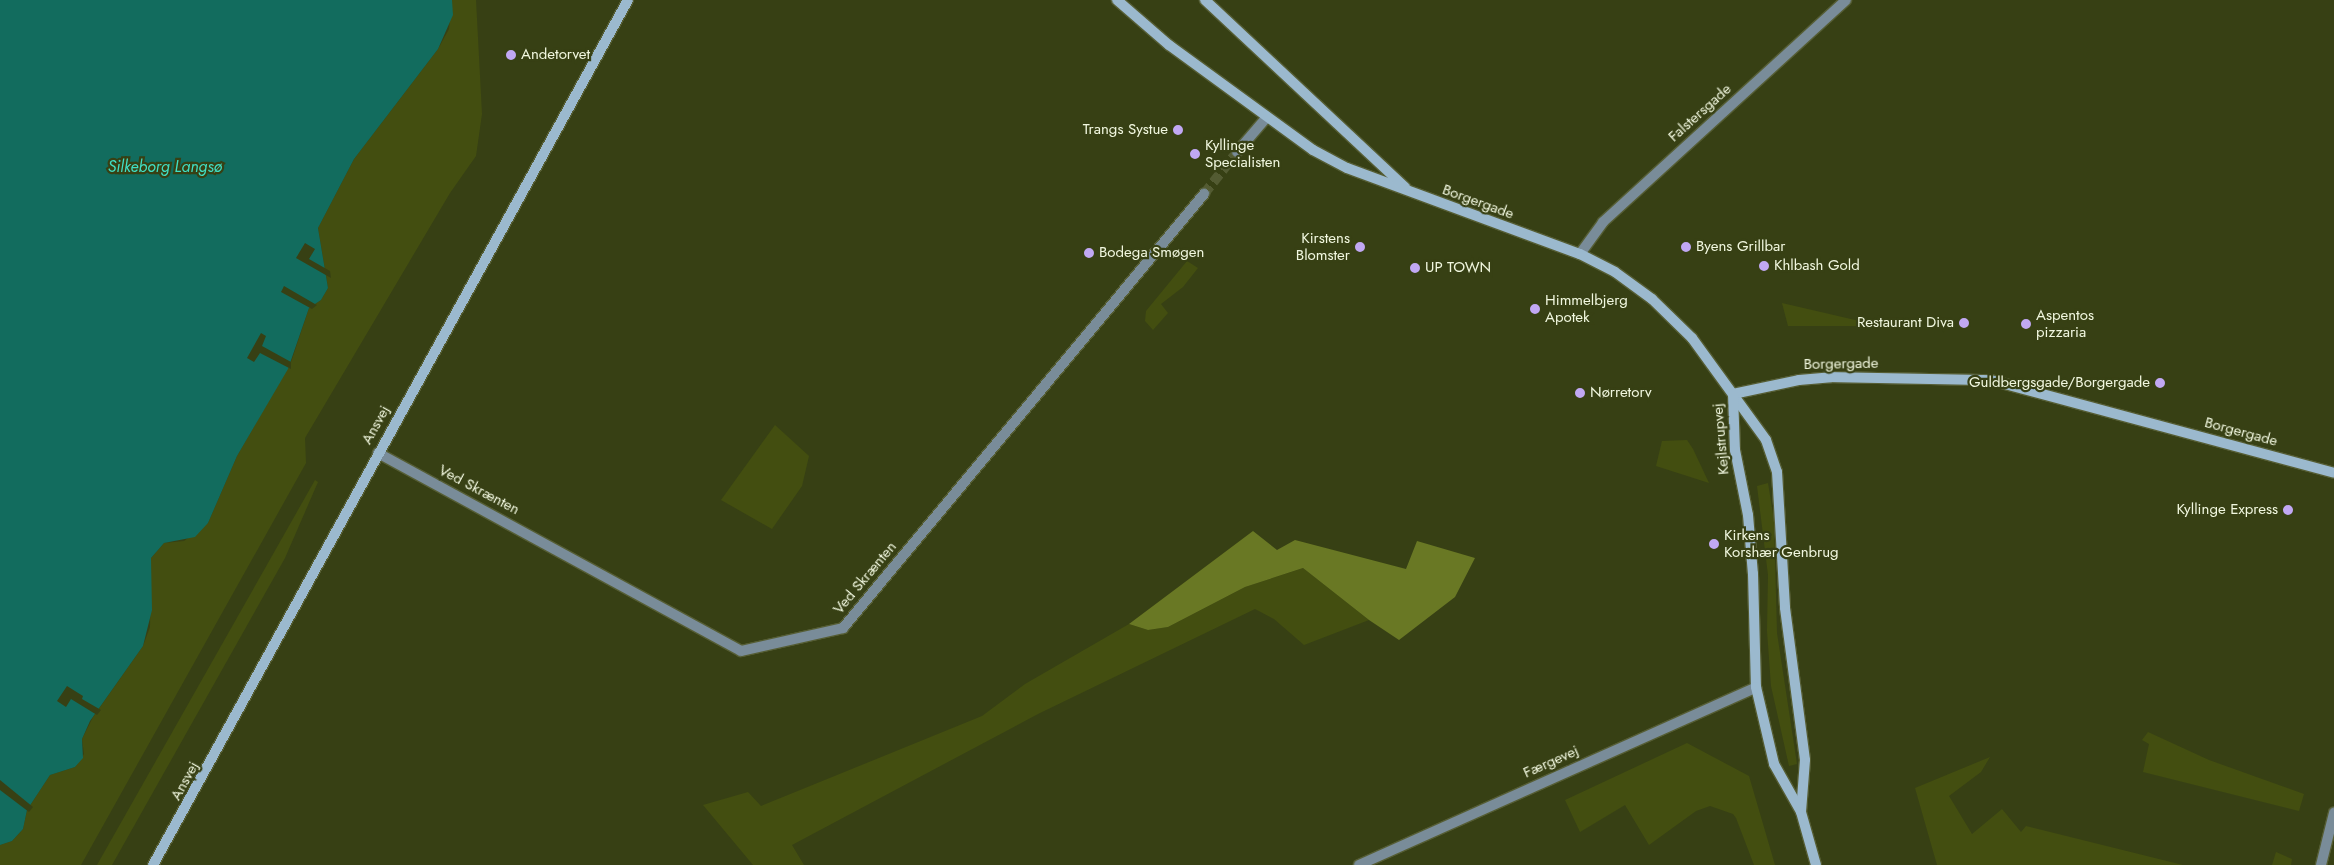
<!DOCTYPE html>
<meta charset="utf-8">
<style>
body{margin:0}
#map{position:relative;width:2334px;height:865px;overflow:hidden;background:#374014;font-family:Jost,sans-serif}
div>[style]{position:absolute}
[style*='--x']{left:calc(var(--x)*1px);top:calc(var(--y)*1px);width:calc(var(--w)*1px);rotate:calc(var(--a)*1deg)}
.green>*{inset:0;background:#434e10}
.forest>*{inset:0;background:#697824}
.water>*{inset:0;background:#126c5e}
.pier>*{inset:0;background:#374014}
.street-tunnel>*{height:10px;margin-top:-5px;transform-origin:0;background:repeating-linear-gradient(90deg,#535b32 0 10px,transparent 0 15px)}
.roads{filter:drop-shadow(1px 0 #555d34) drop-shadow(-1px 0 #555d34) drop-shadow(0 1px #555d34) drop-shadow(0 -1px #555d34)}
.street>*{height:10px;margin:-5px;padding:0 5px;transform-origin:5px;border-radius:5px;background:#798c99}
.secondary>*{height:10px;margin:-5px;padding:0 5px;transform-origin:5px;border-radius:5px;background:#9bb9ce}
.dots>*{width:14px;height:14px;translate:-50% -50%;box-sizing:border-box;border:2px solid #374014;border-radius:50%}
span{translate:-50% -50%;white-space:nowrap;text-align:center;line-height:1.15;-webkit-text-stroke:4.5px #374014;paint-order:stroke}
.poi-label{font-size:15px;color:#f1f7df}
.left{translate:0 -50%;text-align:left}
.right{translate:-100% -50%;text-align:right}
.street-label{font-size:15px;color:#f1f7df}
.water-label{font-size:16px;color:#40dfc5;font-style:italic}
</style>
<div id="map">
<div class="green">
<div style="clip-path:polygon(452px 0,476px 0,482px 114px,476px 156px,450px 193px,305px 438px,306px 463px,81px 865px,0 865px,0 845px,12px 841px,23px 829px,27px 810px,50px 775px,75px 767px,79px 762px,84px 754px,82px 739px,93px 717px,143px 646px,150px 627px,151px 558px,164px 543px,184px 541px,208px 523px,237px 456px,291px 362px,309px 308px,321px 300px,328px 288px,318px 228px,354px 159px,438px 49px,449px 29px)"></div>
<div style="clip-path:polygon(1187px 261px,1198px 268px,1183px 287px,1161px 304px,1168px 313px,1153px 330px,1145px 321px,1146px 311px)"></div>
<div style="clip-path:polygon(1782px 303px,1881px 326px,1788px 326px)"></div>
<div style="clip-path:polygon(775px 425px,809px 456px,802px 486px,772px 529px,721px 500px)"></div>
<div style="clip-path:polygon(1687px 440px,1693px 449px,1709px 483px,1656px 466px,1662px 441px)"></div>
<div style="clip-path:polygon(315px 480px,318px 482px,285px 558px,112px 865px,97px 865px)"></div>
<div style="clip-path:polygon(1768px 483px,1774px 520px,1777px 633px,1797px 764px,1789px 766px,1771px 686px,1767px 631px,1768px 575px,1757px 486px)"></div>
<div style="clip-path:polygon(1303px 568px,1369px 620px,1304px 645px,1274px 619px,1255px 609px,1038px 714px,792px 845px,804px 865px,753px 865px,703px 805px,748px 792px,761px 806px,982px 716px,1025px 684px,1129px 624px,1148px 630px,1168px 627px,1245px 587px)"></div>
<div style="clip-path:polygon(2148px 732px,2209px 760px,2304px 794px,2299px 811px,2143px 772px,2149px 744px,2142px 740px)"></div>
<div style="clip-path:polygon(1687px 743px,1749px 776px,1775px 865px,1754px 865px,1736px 818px,1733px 814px,1710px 806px,1696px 811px,1649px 845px,1625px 805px,1580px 832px,1565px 800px)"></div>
<div style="clip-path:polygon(1990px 757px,1981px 772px,1949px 796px,1972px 834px,2002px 809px,2021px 832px,2026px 826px,2183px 865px,1937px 865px,1915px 788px)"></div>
<div style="clip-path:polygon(2276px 852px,2292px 859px,2291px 865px,2272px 865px)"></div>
</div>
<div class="forest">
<div style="clip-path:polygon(1253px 531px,1277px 550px,1295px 540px,1406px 569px,1417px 541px,1475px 558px,1455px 597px,1399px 640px,1369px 620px,1303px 568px,1245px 587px,1168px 627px,1148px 630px,1129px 624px)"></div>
</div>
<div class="water">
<div style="clip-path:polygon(0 0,452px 0,453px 15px,438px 49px,354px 159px,318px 228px,328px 288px,321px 300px,309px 308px,288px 369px,237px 456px,208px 523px,195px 537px,164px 543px,151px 558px,152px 610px,143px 646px,90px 721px,82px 739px,83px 758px,75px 767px,50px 775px,27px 810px,23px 829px,12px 841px,0 845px)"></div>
</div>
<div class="pier">
<div style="clip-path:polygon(305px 243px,315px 249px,309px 259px,330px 271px,331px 278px,296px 258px)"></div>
<div style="clip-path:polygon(284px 286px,315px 304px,317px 305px,312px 309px,281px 292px)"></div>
<div style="clip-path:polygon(261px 333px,266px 336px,262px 346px,291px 362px,291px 369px,260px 353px,254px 362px,247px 358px)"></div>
<div style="clip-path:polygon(67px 686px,83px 696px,82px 699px,101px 710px,97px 715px,71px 699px,66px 707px,57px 701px)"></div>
<div style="clip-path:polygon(0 780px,33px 807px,29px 812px,0 790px)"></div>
</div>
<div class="street-tunnel">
<div style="--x:1204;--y:194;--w:53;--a:-51.8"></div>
</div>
<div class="roads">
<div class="street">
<div style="--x:1237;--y:152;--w:46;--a:-49.4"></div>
<div style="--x:1580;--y:254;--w:39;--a:-54"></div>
<div style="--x:1603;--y:222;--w:329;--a:-42.4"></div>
<div style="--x:378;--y:453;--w:413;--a:28.6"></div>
<div style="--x:741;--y:651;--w:105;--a:-12.7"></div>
<div style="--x:843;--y:628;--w:565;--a:-50.25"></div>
<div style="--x:1359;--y:865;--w:435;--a:-24.1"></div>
<div style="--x:2321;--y:865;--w:54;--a:-76"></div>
</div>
<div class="secondary">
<div style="--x:1117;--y:0;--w:69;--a:40.9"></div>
<div style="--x:1169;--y:45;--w:178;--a:36.1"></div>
<div style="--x:1313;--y:150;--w:38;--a:28"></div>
<div style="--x:1347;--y:168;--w:248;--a:20.3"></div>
<div style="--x:1580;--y:254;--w:39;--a:27"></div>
<div style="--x:1615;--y:272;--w:46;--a:36.1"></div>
<div style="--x:1652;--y:299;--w:56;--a:44.3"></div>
<div style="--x:1692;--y:338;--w:126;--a:54"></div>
<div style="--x:1766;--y:440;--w:34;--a:71"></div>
<div style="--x:1777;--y:472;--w:136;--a:86.6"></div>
<div style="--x:1785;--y:608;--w:153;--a:82.5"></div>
<div style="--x:1805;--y:760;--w:52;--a:94.4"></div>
<div style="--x:1205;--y:0;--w:274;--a:43.1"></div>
<div style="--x:1733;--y:394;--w:67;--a:-12"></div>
<div style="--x:1799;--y:380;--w:32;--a:-5"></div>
<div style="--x:1831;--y:377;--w:159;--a:1.1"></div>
<div style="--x:1990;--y:380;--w:356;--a:15.1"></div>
<div style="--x:1733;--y:394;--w:56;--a:88"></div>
<div style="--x:1735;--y:450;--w:66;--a:78.7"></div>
<div style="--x:1748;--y:515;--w:59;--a:85.2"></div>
<div style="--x:1753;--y:574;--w:113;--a:88.5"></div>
<div style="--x:1756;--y:687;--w:79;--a:76.8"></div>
<div style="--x:1774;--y:764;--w:55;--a:60.6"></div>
<div style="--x:1801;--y:812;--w:55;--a:74.2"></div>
<div style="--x:153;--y:865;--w:987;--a:-61.23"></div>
</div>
</div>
<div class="dots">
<div style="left:511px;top:55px;background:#c1a8f3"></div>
<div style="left:1178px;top:130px;background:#c1a8f3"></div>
<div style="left:1195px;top:154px;background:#c1a8f3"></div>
<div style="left:1360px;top:247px;background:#c1a8f3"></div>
<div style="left:1686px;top:247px;background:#c1a8f3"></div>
<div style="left:1089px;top:253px;background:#c1a8f3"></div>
<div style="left:1764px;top:266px;background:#c1a8f3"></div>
<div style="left:1415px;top:268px;background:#c1a8f3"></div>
<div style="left:1535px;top:309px;background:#c1a8f3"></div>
<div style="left:1964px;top:323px;background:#c1a8f3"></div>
<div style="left:2026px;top:324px;background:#c1a8f3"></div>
<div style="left:2160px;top:383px;background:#c1a8f3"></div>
<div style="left:1580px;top:393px;background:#c1a8f3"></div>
<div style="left:2288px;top:510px;background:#c1a8f3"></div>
<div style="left:1714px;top:544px;background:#c1a8f3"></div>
</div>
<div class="poi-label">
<span class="left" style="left:521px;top:55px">Andetorvet</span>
<span class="right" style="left:1168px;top:130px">Trangs Systue</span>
<span class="left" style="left:1205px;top:154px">Kyllinge<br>Specialisten</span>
<span class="right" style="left:1350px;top:247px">Kirstens<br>Blomster</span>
<span class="left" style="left:1696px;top:247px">Byens Grillbar</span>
<span class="left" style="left:1099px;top:253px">Bodega Smøgen</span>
<span class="left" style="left:1774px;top:266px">Khlbash Gold</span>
<span class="left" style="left:1425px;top:268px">UP TOWN</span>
<span class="left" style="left:1545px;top:309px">Himmelbjerg<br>Apotek</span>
<span class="left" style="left:2036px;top:324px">Aspentos<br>pizzaria</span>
<span class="right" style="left:1954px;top:323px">Restaurant Diva</span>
<span class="right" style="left:2150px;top:383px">Guldbergsgade/Borgergade</span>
<span class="left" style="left:1590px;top:393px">Nørretorv</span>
<span class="right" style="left:2278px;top:510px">Kyllinge Express</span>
<span class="left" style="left:1724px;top:544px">Kirkens<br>Korshær Genbrug</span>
</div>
<div class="street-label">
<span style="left:1700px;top:113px;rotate:-42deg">Falstersgade</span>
<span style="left:1478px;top:202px;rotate:20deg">Borgergade</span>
<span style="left:1841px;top:364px;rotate:-1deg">Borgergade</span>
<span style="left:376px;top:425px;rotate:-61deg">Ansvej</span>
<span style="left:2241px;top:432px;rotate:15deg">Borgergade</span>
<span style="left:1721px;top:439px;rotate:-95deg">Kejlstrupvej</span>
<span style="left:479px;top:490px;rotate:28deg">Ved Skrænten</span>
<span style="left:865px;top:578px;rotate:-50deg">Ved Skrænten</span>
<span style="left:1551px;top:762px;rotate:-24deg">Færgevej</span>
<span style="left:185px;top:781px;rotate:-61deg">Ansvej</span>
</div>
<div class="water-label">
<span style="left:165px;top:167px">Silkeborg Langsø</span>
</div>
</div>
